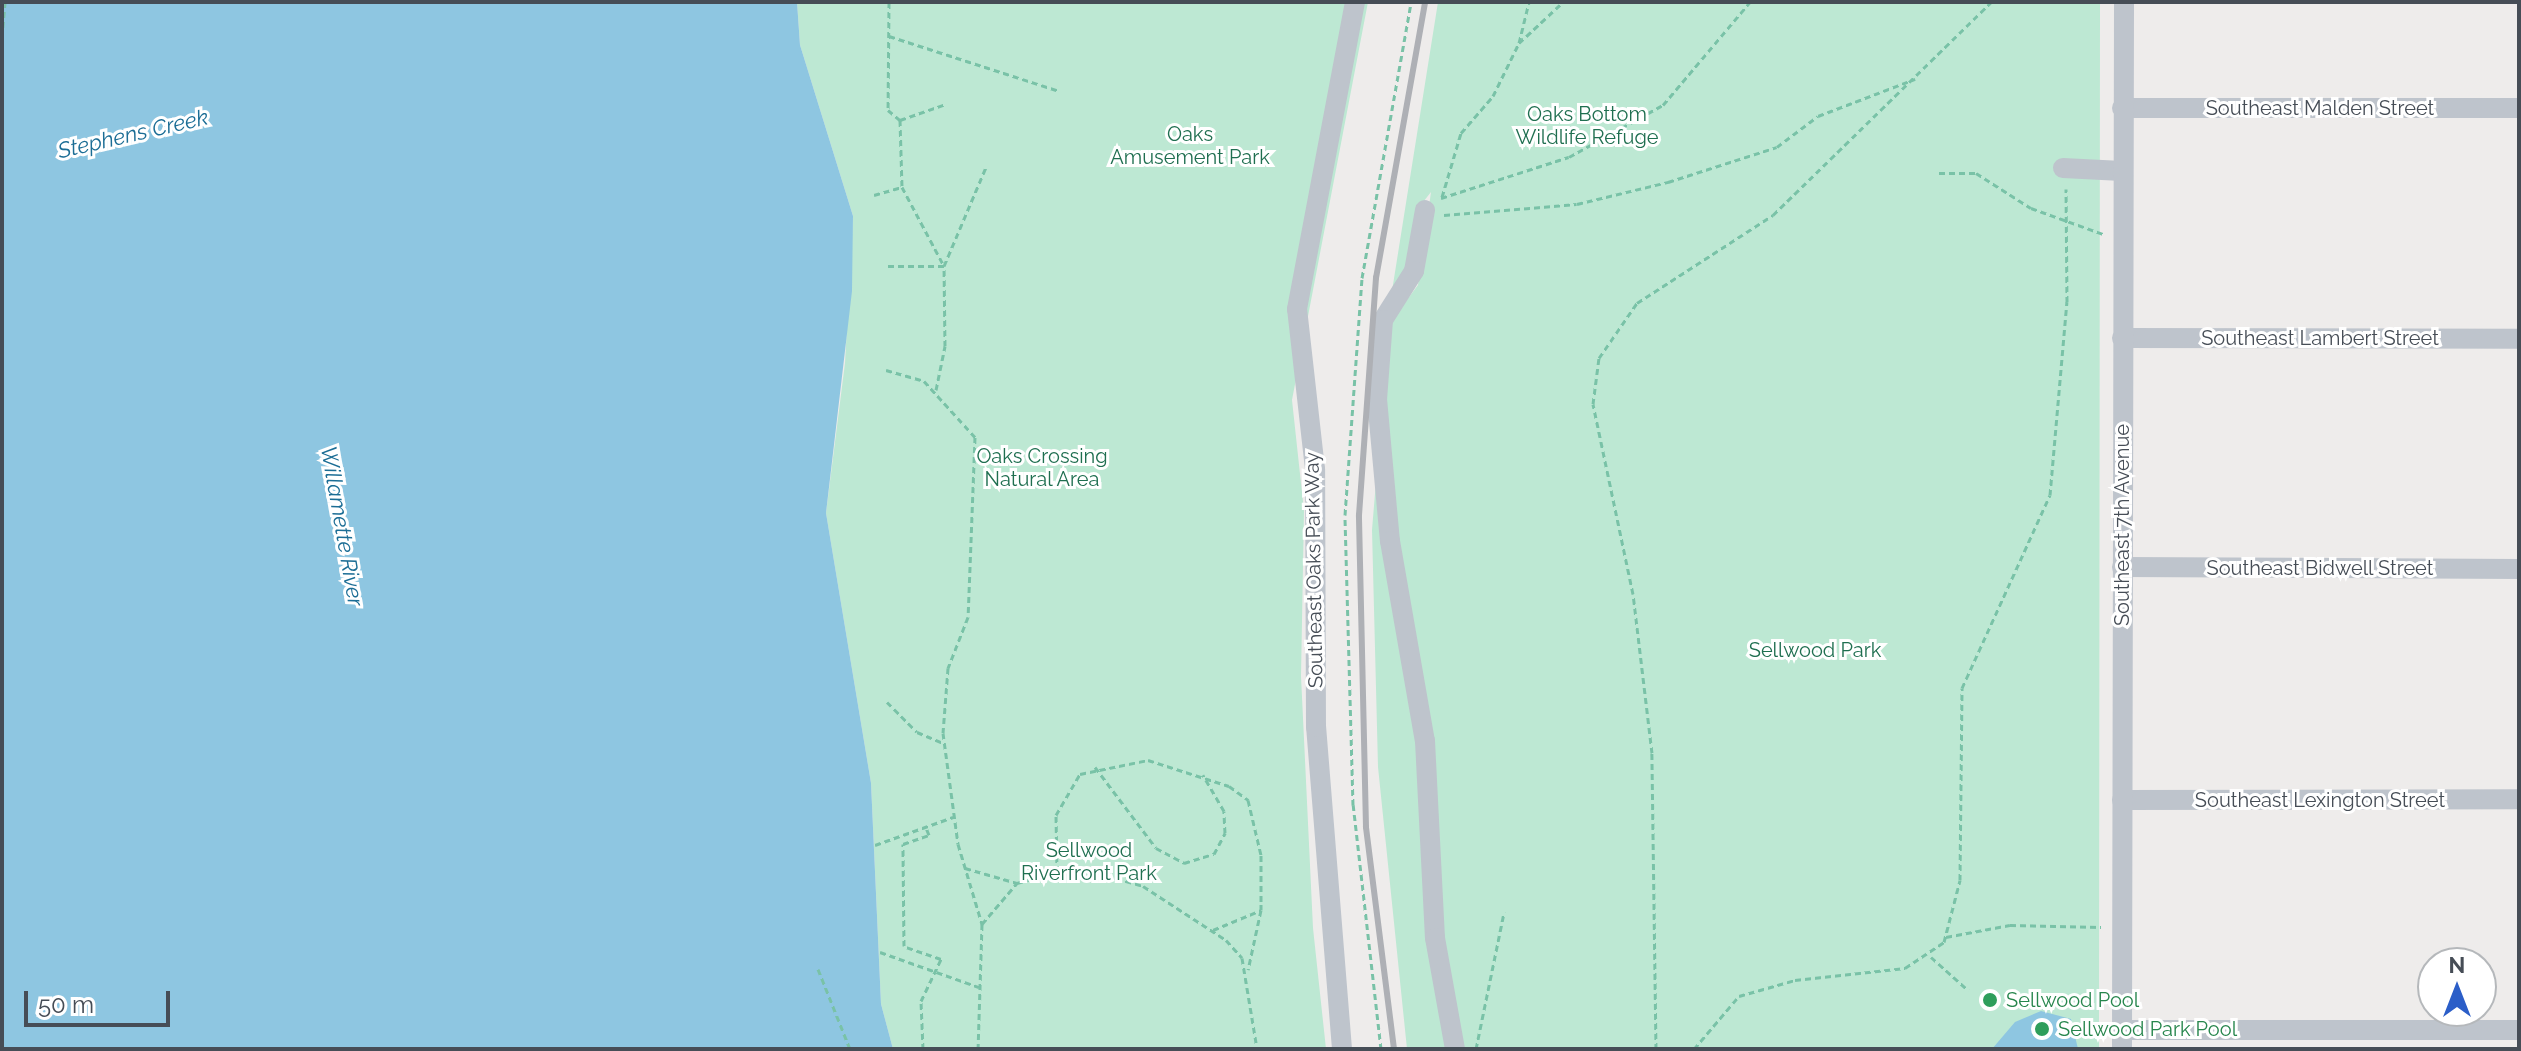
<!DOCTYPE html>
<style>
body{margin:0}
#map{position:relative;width:2521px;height:1051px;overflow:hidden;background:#eeeceb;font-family:Raleway,sans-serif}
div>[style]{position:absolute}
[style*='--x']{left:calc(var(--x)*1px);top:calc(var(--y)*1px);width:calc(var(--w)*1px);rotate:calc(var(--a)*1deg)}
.green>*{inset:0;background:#bde8d3}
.water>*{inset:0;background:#8ec6e1}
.path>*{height:3px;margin-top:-1.5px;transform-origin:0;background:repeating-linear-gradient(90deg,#79c2a7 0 6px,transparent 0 10px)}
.minor>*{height:20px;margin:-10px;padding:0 10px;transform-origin:10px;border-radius:10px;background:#bec4cc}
.rail>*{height:6px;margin:-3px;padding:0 3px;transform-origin:3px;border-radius:3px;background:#aeb0b5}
.dots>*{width:22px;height:22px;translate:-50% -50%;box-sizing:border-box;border:4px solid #fff;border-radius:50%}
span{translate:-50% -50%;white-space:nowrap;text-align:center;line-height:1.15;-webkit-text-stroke:6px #fff;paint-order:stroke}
.street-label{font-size:20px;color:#464d56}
.park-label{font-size:20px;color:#1f6f50}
.leisure-label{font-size:20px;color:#27864d}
.left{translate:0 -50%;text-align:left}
.water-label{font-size:22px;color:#1b6d95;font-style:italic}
.frame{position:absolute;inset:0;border:4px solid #464d56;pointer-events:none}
.north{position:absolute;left:2417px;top:947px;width:80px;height:80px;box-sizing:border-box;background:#fff;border:2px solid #b5b8bb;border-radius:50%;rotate:0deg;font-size:22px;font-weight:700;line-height:32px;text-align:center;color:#464d56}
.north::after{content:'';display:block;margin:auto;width:28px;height:36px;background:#2b5ec8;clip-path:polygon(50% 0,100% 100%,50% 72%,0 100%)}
.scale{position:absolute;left:24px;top:991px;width:146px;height:36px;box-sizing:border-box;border:4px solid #464d56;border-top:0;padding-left:10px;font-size:24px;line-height:28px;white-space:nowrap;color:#464d56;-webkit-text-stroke:6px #fff;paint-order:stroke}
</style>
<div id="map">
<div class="green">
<div style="clip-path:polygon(797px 2px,1368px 2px,1292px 400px,1304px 511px,1301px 676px,1313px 928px,1326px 1049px,893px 1049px,881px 1004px,871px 783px,826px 513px,845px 363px,853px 216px,800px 45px)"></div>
<div style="clip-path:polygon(1438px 2px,2100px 2px,2099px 1049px,1407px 1049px,1378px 767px,1372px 530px,1389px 324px,1418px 285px,1431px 192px,1420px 206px,1408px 266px,1392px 291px)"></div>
</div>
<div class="water">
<div style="clip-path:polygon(2px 2px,797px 2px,800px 45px,853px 216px,852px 291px,826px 513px,871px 783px,881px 1004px,893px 1049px,2px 1049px)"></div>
<div style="clip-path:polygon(2041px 1011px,2071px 1019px,2078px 1049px,1992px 1049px,2015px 1022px)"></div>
</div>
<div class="path">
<div style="--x:889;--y:2;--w:108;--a:90.5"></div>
<div style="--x:888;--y:110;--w:16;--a:40"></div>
<div style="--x:900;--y:120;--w:67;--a:88.3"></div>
<div style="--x:902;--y:187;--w:89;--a:62"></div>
<div style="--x:889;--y:36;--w:179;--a:17.9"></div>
<div style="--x:2;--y:37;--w:35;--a:-85"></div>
<div style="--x:1519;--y:43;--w:42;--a:-76.3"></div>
<div style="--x:900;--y:120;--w:49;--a:-19.2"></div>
<div style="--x:1939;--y:173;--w:37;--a:0"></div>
<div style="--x:1976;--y:173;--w:65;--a:32.5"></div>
<div style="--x:2031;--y:208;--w:77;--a:19.9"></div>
<div style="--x:874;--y:195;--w:29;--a:-16"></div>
<div style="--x:1442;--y:197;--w:67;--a:-73.5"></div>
<div style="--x:1461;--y:133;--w:49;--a:-49.1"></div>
<div style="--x:1493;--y:96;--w:59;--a:-63.9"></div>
<div style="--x:1519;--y:43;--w:60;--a:-43"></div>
<div style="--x:1441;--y:198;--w:134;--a:-17.8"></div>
<div style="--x:1569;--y:157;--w:107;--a:-29"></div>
<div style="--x:1663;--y:105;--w:135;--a:-49.8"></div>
<div style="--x:1444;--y:215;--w:133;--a:-4.7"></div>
<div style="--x:1577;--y:204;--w:94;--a:-13.6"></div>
<div style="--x:1668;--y:182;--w:114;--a:-17.8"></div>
<div style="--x:1777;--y:147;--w:51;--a:-37.1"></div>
<div style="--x:1818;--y:116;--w:104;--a:-20.9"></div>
<div style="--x:888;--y:266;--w:56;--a:0"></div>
<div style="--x:886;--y:370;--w:40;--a:16"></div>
<div style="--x:924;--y:381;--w:76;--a:47.7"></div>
<div style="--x:975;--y:437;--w:180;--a:92.2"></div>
<div style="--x:968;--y:617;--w:55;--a:111.4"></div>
<div style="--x:948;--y:668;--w:65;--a:94.4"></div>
<div style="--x:943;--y:733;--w:112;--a:82.3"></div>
<div style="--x:958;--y:844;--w:84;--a:73.3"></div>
<div style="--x:982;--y:924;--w:125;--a:91.8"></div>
<div style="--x:936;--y:390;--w:45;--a:-78.4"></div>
<div style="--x:945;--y:346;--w:80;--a:-90.7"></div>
<div style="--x:944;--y:266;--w:108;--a:-67"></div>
<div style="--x:887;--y:702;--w:42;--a:45"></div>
<div style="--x:917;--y:732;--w:28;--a:23"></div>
<div style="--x:1095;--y:767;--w:101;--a:53"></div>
<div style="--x:1156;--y:848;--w:32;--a:28"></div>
<div style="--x:1184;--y:863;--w:31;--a:-17"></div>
<div style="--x:1214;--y:854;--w:24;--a:-62"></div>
<div style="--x:1225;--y:833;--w:22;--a:-93"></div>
<div style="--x:1224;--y:811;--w:42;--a:-120.3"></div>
<div style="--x:875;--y:845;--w:83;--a:-19.7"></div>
<div style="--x:965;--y:868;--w:54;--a:16.1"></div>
<div style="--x:1057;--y:872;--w:57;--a:-91"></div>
<div style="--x:1056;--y:815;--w:48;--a:-59.7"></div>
<div style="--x:1080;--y:774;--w:69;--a:-11.6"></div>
<div style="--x:1148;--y:760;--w:85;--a:17.8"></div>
<div style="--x:1229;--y:786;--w:24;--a:36"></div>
<div style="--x:1248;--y:800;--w:57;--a:76.7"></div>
<div style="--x:1261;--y:855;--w:55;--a:90"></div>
<div style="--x:1261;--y:910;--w:61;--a:102.2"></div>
<div style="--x:982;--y:924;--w:54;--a:-49.5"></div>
<div style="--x:1017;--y:883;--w:41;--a:-15.4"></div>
<div style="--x:1057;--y:872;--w:30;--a:-4"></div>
<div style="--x:1087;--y:870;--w:58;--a:15.9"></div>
<div style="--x:1143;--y:886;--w:99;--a:33"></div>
<div style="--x:1226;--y:940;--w:24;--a:48"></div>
<div style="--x:1242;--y:958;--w:92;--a:80.6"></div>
<div style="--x:1213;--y:930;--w:52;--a:-22.6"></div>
<div style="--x:1946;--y:937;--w:65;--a:-10.6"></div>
<div style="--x:2010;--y:925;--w:91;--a:1.3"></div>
<div style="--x:880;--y:952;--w:105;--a:19.5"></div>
<div style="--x:1931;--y:957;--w:50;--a:41.7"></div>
<div style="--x:818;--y:969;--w:86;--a:68.2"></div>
<div style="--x:923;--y:1049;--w:48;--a:-92.4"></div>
<div style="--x:921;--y:1001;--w:47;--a:-64.5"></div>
<div style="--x:941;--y:959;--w:39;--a:-161"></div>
<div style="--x:904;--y:946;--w:102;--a:-90.6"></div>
<div style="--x:903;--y:844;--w:28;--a:-19"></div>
<div style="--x:929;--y:835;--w:9;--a:-111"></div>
<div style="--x:1381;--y:1049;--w:246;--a:-96.5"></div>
<div style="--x:1353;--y:805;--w:290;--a:-91.6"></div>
<div style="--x:1345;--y:515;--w:238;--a:-85.9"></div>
<div style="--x:1362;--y:278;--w:280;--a:-79.9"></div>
<div style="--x:1476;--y:1049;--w:140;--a:-78.4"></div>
<div style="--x:1656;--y:1049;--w:296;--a:-90.8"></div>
<div style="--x:1652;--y:753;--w:160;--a:-96.8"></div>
<div style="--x:1633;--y:594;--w:194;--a:-101.9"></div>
<div style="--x:1593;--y:404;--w:46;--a:-82.6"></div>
<div style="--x:1599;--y:358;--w:67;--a:-55.4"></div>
<div style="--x:1637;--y:303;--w:162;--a:-32.9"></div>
<div style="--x:1773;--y:215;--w:305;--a:-44.3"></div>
<div style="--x:1694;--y:1049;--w:70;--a:-49.7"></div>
<div style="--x:1739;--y:996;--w:58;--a:-15.9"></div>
<div style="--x:1795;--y:980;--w:111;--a:-6.2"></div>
<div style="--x:1905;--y:968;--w:47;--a:-33.7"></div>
<div style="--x:1944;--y:942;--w:64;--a:-75.5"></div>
<div style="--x:1960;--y:880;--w:192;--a:-89.4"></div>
<div style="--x:1962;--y:688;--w:212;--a:-65.5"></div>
<div style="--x:2050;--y:495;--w:194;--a:-85"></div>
<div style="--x:2067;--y:302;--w:113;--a:-90.5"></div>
</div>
<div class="minor">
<div style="--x:2122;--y:108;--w:397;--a:0"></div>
<div style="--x:2063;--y:168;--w:59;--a:2.9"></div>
<div style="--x:1425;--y:210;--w:62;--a:100.2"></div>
<div style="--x:1414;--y:271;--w:58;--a:122.3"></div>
<div style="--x:1383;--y:320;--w:79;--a:94.3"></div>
<div style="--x:1377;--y:399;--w:143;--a:84.8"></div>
<div style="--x:1390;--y:541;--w:203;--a:80.1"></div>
<div style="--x:1425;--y:741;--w:197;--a:87.1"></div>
<div style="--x:1435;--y:938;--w:113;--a:79.8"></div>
<div style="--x:2122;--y:338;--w:397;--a:0.1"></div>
<div style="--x:2122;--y:567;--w:397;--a:0.3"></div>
<div style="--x:2122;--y:800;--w:397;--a:-0.1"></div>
<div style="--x:2122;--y:1030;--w:397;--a:0"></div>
<div style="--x:1342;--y:1049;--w:323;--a:-94.6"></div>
<div style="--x:1316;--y:727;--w:258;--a:-90.2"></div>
<div style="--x:1315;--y:469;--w:161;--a:-96.4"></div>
<div style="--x:1297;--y:309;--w:312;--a:-79.3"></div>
<div style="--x:2122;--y:1049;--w:1047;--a:-89.89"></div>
</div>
<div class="rail">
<div style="--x:1394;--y:1049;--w:224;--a:-97.2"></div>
<div style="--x:1366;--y:827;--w:312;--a:-91.3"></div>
<div style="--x:1359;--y:515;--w:238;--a:-85.9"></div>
<div style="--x:1376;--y:278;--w:280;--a:-79.9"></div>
</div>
<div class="dots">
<div style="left:1990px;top:1000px;background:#2e9e5b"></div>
<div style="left:2042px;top:1029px;background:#2e9e5b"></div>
</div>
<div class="street-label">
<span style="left:2320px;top:108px">Southeast Malden Street</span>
<span style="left:2320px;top:338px">Southeast Lambert Street</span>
<span style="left:2122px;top:525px;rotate:-90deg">Southeast 7th Avenue</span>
<span style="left:2320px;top:568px">Southeast Bidwell Street</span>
<span style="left:1314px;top:570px;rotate:-91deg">Southeast Oaks Park Way</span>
<span style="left:2320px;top:800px">Southeast Lexington Street</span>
</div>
<div class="park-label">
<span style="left:1587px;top:126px">Oaks Bottom<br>Wildlife Refuge</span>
<span style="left:1190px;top:146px">Oaks<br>Amusement Park</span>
<span style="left:1042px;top:468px">Oaks Crossing<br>Natural Area</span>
<span style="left:1815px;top:650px">Sellwood Park</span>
<span style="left:1089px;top:862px">Sellwood<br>Riverfront Park</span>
</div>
<div class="leisure-label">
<span class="left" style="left:2006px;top:1000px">Sellwood Pool</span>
<span class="left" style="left:2058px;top:1029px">Sellwood Park Pool</span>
</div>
<div class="water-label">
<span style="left:133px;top:134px;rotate:-13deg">Stephens Creek</span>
<span style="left:342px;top:526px;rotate:80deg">Willamette River</span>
</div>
<div class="frame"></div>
<div class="north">N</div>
<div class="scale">50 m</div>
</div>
